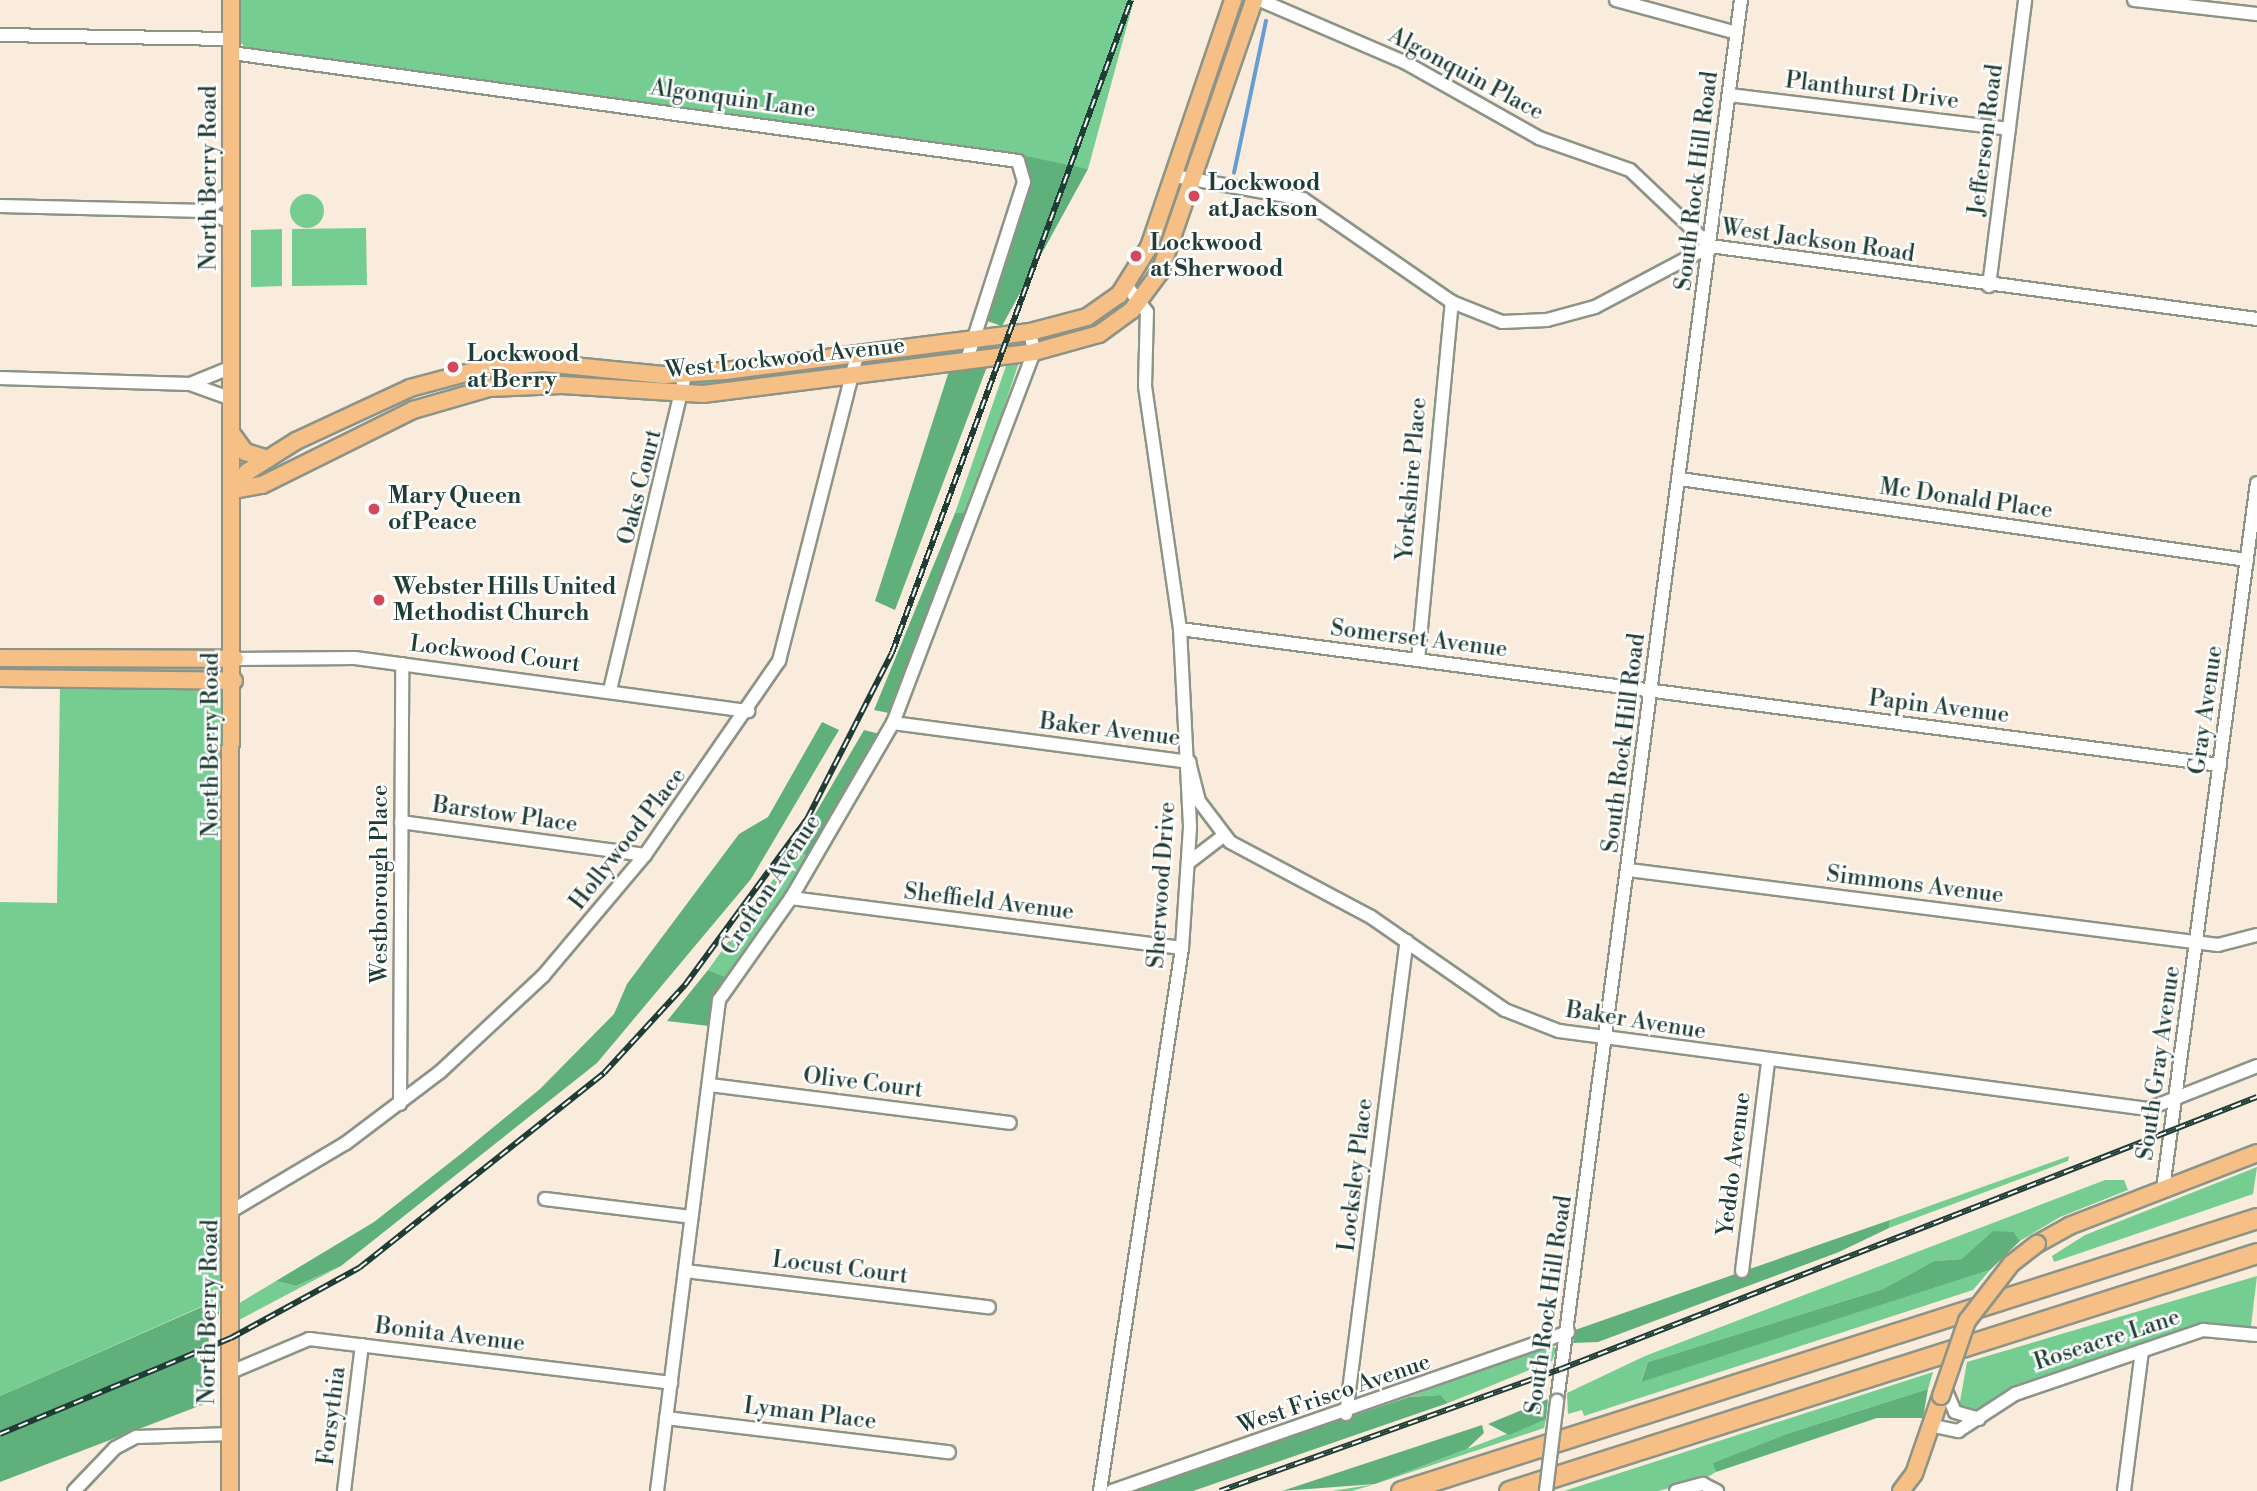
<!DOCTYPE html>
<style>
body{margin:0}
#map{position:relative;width:2257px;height:1491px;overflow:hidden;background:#f9ecdc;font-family:"Libre Bodoni",serif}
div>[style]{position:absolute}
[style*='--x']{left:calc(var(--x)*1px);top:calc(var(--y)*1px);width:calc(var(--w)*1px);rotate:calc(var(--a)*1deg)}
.green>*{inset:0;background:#75cd92}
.round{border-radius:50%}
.forest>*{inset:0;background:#60b07c}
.stream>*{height:3.5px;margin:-1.75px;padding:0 1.75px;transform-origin:1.75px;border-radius:1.75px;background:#649ed3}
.roads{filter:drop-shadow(2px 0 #8c9488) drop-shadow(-2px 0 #8c9488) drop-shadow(0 2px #8c9488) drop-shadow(0 -2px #8c9488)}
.minor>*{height:12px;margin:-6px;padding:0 6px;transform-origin:6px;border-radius:6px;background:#fff}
.major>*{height:16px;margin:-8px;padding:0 8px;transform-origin:8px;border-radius:8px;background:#f5bf86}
.highway>*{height:19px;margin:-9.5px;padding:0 9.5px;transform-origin:9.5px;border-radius:9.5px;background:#f5bf86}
.rail>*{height:6px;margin-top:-3px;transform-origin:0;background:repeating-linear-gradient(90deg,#fff 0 10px,#1f3d34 0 20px);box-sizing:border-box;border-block:2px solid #1f3d34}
.bridges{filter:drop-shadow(2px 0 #8c9488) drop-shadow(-2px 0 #8c9488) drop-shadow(0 2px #8c9488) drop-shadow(0 -2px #8c9488)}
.minor-bridge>*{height:12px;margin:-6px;padding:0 6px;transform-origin:6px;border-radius:6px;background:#fff}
.major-bridge>*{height:16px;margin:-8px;padding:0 8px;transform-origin:8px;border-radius:8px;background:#f5bf86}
.dots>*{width:19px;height:19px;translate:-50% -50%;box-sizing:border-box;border:4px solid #fff;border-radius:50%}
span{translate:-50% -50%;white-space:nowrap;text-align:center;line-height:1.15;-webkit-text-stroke:5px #fff;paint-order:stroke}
.street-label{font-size:23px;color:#1f3d34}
.poi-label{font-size:23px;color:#1f3d34;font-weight:700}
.left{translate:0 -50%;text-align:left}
</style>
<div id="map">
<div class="green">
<div style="clip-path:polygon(238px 0,1134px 0,1088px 169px,251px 51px,238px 41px)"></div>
<div class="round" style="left:290px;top:194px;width:34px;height:34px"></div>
<div style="clip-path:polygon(366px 228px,367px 285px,292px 286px,292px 229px)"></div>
<div style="clip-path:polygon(282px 229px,282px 286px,251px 287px,251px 230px)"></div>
<div style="clip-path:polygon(844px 362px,845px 369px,692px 385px,695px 379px)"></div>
<div style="clip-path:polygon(1019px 362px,969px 513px,955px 513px,1007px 363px)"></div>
<div style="clip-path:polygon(62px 663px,212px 666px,216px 671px,63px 674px)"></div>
<div style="clip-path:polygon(60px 684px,223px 688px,223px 1297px,0 1396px,0 902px,57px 903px)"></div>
<div style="clip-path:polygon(793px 852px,810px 856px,744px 953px,726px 977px,708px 970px)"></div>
<div style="clip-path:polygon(2069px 1156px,2068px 1161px,1889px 1228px,1890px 1220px)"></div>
<div style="clip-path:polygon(2257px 1167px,2253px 1194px,2054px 1262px,2052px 1256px,2085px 1235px)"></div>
<div style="clip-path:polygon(2105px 1180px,2124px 1180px,2128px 1190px,2060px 1217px,2020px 1241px,2014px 1232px,1962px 1259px,1934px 1261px,1883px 1289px,1648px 1362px,1641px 1381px,1990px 1270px,1973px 1290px,1584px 1416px,1582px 1410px,1568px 1414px,1567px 1393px,1645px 1356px)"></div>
<div style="clip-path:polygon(341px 1266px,239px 1320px,238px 1304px,276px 1281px,296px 1286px)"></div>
<div style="clip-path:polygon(2257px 1276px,2251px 1326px,2190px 1328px,2021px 1386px,1979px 1411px,1959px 1407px,1967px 1362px)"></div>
<div style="clip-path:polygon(1546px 1345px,1557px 1348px,1552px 1361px,1448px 1403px,1439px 1395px,1409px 1397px)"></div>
<div style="clip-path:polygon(1933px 1372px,1928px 1389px,1786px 1434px,1714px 1463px,1716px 1472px,1704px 1479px,1658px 1491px,1564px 1491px)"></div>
<div style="clip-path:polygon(1546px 1419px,1544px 1428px,1375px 1484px,1352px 1491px,1332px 1491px,1375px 1484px)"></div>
</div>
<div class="forest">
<div style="clip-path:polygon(1025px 156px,1088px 169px,1002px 326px,984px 320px,1030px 179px)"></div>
<div style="clip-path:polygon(988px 364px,895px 610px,875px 601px,950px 368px)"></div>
<div style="clip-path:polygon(955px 513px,969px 513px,934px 610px,889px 713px,874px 710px)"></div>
<div style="clip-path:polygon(822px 722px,839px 730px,751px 879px,597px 1063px,341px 1266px,296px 1286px,276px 1281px,374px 1222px,462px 1153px,540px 1089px,614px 1014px,627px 984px,739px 834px,768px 817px)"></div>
<div style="clip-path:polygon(864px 730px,880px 734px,810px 856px,793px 852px)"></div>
<div style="clip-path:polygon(708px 970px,726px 977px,709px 1026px,667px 1021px)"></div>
<div style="clip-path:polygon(1890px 1220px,1889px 1228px,1839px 1252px,1598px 1342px,1573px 1343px,1575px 1330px)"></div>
<div style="clip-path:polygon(1993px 1231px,2014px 1232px,2020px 1241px,1990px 1270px,1641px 1382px,1648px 1362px,1883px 1289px,1934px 1261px,1962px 1259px)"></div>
<div style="clip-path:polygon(220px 1299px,219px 1314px,209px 1325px,207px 1403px,0 1482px,0 1396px)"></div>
<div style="clip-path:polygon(1928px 1389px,1923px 1418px,1877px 1418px,1716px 1472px,1713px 1463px,1786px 1434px)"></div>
<div style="clip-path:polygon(1440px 1395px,1448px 1403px,1193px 1491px,1129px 1491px,1409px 1397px)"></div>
<div style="clip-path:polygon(1548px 1399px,1546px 1419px,1509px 1435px,1488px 1424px)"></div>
<div style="clip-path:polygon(1482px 1425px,1484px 1433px,1467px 1449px,1375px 1484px,1282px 1491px)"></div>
</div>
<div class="stream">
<div style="--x:1234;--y:173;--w:155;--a:-78.1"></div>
</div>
<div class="roads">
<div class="minor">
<div style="--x:1260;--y:0;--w:159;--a:23.3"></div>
<div style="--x:1406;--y:63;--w:153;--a:29.4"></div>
<div style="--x:1539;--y:138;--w:96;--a:19.4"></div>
<div style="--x:1630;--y:170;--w:110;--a:43.5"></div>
<div style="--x:1616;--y:0;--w:125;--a:15.3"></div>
<div style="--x:2134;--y:0;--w:124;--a:6.5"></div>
<div style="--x:0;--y:35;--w:232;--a:1"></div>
<div style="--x:232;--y:53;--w:793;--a:7.82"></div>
<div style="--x:1018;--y:161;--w:22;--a:74"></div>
<div style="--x:1024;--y:182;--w:187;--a:107.8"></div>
<div style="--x:1729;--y:95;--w:282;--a:6.9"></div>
<div style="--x:1174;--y:176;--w:131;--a:10.1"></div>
<div style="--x:1303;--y:199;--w:181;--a:34.7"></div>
<div style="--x:1452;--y:302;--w:54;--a:21.8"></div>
<div style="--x:1502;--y:322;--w:45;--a:-2.5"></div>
<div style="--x:1547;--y:320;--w:50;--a:-15.2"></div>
<div style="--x:1595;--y:307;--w:130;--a:-27.9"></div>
<div style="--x:1710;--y:246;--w:552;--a:7.6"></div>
<div style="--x:231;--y:192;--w:32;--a:144"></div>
<div style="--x:205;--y:211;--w:28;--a:23"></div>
<div style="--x:0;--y:206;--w:205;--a:1.4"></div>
<div style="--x:1989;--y:286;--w:288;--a:-82.8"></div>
<div style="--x:0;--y:378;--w:190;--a:1.8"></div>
<div style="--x:232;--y:399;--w:45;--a:-160.3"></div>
<div style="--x:190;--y:384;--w:45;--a:-22"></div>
<div style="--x:1680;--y:479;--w:573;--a:8.13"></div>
<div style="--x:1180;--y:629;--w:1049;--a:7.45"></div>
<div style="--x:235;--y:659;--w:120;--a:-0.5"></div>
<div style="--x:355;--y:658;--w:397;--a:7.7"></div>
<div style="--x:1418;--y:660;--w:360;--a:-84.6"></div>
<div style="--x:610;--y:690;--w:325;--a:-76.6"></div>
<div style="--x:893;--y:723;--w:299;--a:7.5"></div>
<div style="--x:1189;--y:762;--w:40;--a:75.6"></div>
<div style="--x:1199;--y:801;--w:51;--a:52.9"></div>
<div style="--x:1230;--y:842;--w:160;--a:28"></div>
<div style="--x:1371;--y:917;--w:163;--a:34.8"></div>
<div style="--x:1505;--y:1010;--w:58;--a:21.3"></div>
<div style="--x:1559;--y:1031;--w:594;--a:7.54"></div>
<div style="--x:2148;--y:1109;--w:117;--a:-21.5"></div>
<div style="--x:401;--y:822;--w:246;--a:7.7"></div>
<div style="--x:1188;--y:863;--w:44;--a:-37.6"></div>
<div style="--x:1629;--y:870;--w:594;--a:7.26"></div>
<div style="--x:2218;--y:945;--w:40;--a:-14.4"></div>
<div style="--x:791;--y:898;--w:394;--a:7.3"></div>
<div style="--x:710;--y:1085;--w:302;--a:7.2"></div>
<div style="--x:400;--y:1104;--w:440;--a:-89.7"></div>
<div style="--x:2163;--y:1189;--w:712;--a:-82.42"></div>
<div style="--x:545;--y:1199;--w:147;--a:7"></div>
<div style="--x:233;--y:1210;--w:131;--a:-30.7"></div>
<div style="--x:346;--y:1143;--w:118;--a:-37.1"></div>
<div style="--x:440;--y:1072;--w:141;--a:-43"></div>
<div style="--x:543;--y:976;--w:158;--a:-49.9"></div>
<div style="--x:645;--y:855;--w:236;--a:-55.4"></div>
<div style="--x:779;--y:661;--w:317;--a:-75.7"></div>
<div style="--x:685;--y:1271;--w:306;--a:6.8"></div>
<div style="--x:1742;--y:1271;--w:210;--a:-82.9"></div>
<div style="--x:231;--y:1372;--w:85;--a:-22.9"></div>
<div style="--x:309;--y:1339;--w:365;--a:6.9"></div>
<div style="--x:1944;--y:1386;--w:28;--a:67"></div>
<div style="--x:1955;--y:1412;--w:25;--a:16"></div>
<div style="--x:1557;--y:1401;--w:1413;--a:-82.52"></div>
<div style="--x:1346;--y:1414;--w:477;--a:-82.7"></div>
<div style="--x:666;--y:1418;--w:285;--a:6.9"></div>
<div style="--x:1934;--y:1426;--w:25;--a:12"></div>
<div style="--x:1958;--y:1431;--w:68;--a:-33"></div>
<div style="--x:2015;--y:1394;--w:199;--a:-18.8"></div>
<div style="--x:2203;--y:1330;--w:54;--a:5.3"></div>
<div style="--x:74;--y:1491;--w:59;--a:-46.4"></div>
<div style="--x:115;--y:1448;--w:24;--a:-28"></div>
<div style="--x:136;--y:1437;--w:95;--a:-1.8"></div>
<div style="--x:344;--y:1491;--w:147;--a:-83"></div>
<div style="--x:657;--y:1491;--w:495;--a:-82.8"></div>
<div style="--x:719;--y:1000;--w:125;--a:-54.8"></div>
<div style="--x:791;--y:898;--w:203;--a:-59.8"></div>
<div style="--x:893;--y:723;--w:397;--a:-69.2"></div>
<div style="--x:1034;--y:352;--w:20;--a:-101"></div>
<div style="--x:1100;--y:1491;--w:549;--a:-81.41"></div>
<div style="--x:1182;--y:948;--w:122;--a:-86.2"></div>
<div style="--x:1190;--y:826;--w:197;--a:-92.9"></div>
<div style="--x:1180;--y:629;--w:246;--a:-98.2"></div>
<div style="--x:1145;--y:386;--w:74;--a:-88.5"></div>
<div style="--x:1147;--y:312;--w:33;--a:-128"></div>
<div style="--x:1112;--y:1491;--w:483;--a:-19.2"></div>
<div style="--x:1676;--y:1491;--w:28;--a:-15"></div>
<div style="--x:1703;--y:1484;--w:16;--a:27"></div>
<div style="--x:2124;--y:1491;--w:141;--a:-82.7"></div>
</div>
<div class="major">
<div style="--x:232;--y:434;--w:22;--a:54"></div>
<div style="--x:245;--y:452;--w:24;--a:17"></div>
<div style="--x:233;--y:490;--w:29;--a:-10"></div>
<div style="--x:262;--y:485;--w:169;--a:-26.4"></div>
<div style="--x:413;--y:410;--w:79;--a:-16.1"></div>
<div style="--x:489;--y:388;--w:73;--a:-2.4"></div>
<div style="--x:562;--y:385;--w:141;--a:3.7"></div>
<div style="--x:703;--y:394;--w:334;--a:-7.2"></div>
<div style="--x:1034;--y:352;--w:67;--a:-15.5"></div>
<div style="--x:1099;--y:334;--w:41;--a:-36"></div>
<div style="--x:1132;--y:310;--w:47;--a:-53.6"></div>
<div style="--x:1160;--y:272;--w:288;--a:-70.9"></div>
<div style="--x:233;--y:490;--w:23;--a:-52"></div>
<div style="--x:247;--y:472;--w:58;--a:-32.3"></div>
<div style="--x:296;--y:441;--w:126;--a:-24.9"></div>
<div style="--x:410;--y:388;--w:73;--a:-15"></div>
<div style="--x:481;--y:369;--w:62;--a:-5.5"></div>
<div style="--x:543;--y:363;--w:121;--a:5.7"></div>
<div style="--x:663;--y:375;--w:62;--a:-3.7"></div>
<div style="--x:725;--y:371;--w:307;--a:-7.3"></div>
<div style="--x:1030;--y:332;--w:59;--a:-14.7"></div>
<div style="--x:1087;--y:317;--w:39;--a:-35"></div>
<div style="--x:1119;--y:295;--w:57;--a:-58"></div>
<div style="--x:1149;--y:247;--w:261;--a:-71.2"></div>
<div style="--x:0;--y:658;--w:235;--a:0.2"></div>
<div style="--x:0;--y:678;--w:234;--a:0.7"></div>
<div style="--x:2037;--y:1244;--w:37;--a:-29"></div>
<div style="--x:2069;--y:1226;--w:202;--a:-21.2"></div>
<div style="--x:230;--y:1491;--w:1491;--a:-89.96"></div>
<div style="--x:1901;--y:1491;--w:21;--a:-53"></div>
<div style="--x:1914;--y:1474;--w:83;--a:-70.9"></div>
</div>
<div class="highway">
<div style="--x:1401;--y:1491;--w:898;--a:-17.69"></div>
<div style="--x:1509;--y:1491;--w:785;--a:-17.65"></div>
</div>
</div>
<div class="rail">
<div style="--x:0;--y:1434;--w:250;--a:-22.6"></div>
<div style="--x:231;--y:1338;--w:146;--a:-28.7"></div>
<div style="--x:359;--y:1268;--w:313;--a:-38.5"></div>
<div style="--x:604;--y:1073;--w:120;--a:-47.4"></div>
<div style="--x:685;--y:985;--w:206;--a:-53.7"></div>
<div style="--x:807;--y:819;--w:186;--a:-62.9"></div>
<div style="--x:892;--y:653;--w:695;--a:-69.9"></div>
<div style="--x:1220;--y:1491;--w:362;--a:-19.7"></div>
<div style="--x:1561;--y:1369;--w:747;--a:-21.35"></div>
</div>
<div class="bridges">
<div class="minor-bridge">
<div style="--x:1546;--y:1491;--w:91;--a:-83"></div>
</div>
<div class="major-bridge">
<div style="--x:1941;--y:1396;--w:79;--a:-70.9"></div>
<div style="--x:1967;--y:1321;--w:72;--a:-52.3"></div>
<div style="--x:2011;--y:1264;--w:33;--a:-38"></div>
</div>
</div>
<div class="dots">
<div style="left:1194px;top:196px;background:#d1495b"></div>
<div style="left:1136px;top:256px;background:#d1495b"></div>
<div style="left:453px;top:367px;background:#d1495b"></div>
<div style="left:374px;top:509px;background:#d1495b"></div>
<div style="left:379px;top:600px;background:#d1495b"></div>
</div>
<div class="street-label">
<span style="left:1466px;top:74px;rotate:28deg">Algonquin Place</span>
<span style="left:1872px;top:91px;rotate:7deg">Planthurst Drive</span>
<span style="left:733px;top:99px;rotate:8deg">Algonquin Lane</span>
<span style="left:1986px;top:140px;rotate:-83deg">Jefferson Road</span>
<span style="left:209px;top:178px;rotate:-90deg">North Berry Road</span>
<span style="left:1697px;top:181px;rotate:-83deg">South Rock Hill Road</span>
<span style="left:1818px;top:241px;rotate:8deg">West Jackson Road</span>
<span style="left:785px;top:358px;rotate:-6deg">West Lockwood Avenue</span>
<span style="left:1412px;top:479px;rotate:-85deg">Yorkshire Place</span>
<span style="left:640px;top:487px;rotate:-76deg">Oaks Court</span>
<span style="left:1966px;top:499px;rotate:8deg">Mc Donald Place</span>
<span style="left:1419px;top:639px;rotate:7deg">Somerset Avenue</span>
<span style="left:495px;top:654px;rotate:7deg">Lockwood Court</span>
<span style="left:1939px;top:707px;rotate:7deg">Papin Avenue</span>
<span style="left:2206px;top:710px;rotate:-82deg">Gray Avenue</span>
<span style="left:1110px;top:730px;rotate:7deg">Baker Avenue</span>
<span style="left:1624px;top:743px;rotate:-83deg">South Rock Hill Road</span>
<span style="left:211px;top:745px;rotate:-90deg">North Berry Road</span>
<span style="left:505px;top:815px;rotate:8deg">Barstow Place</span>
<span style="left:628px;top:839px;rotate:-52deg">Hollywood Place</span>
<span style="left:380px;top:884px;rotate:-90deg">Westborough Place</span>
<span style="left:771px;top:885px;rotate:-57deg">Crofton Avenue</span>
<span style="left:1162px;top:885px;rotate:-86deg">Sherwood Drive</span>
<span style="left:1915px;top:885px;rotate:7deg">Simmons Avenue</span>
<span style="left:989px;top:902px;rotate:7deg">Sheffield Avenue</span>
<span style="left:1636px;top:1021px;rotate:9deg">Baker Avenue</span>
<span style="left:2159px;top:1063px;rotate:-82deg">South Gray Avenue</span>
<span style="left:863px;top:1083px;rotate:7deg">Olive Court</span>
<span style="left:1734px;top:1164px;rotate:-83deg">Yeddo Avenue</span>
<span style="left:1356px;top:1175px;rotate:-83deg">Locksley Place</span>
<span style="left:840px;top:1268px;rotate:7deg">Locust Court</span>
<span style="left:1549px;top:1305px;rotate:-82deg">South Rock Hill Road</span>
<span style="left:209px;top:1312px;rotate:-89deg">North Berry Road</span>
<span style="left:450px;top:1335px;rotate:7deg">Bonita Avenue</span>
<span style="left:2107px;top:1340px;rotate:-18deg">Roseacre Lane</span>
<span style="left:1334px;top:1394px;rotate:-19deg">West Frisco Avenue</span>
<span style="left:810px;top:1414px;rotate:7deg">Lyman Place</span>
<span style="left:332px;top:1416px;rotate:-83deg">Forsythia</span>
</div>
<div class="poi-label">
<span class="left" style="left:1208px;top:196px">Lockwood<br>at Jackson</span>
<span class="left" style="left:1150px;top:256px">Lockwood<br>at Sherwood</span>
<span class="left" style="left:467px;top:367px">Lockwood<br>at Berry</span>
<span class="left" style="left:388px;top:509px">Mary Queen<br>of Peace</span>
<span class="left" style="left:393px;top:600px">Webster Hills United<br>Methodist Church</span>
</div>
</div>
